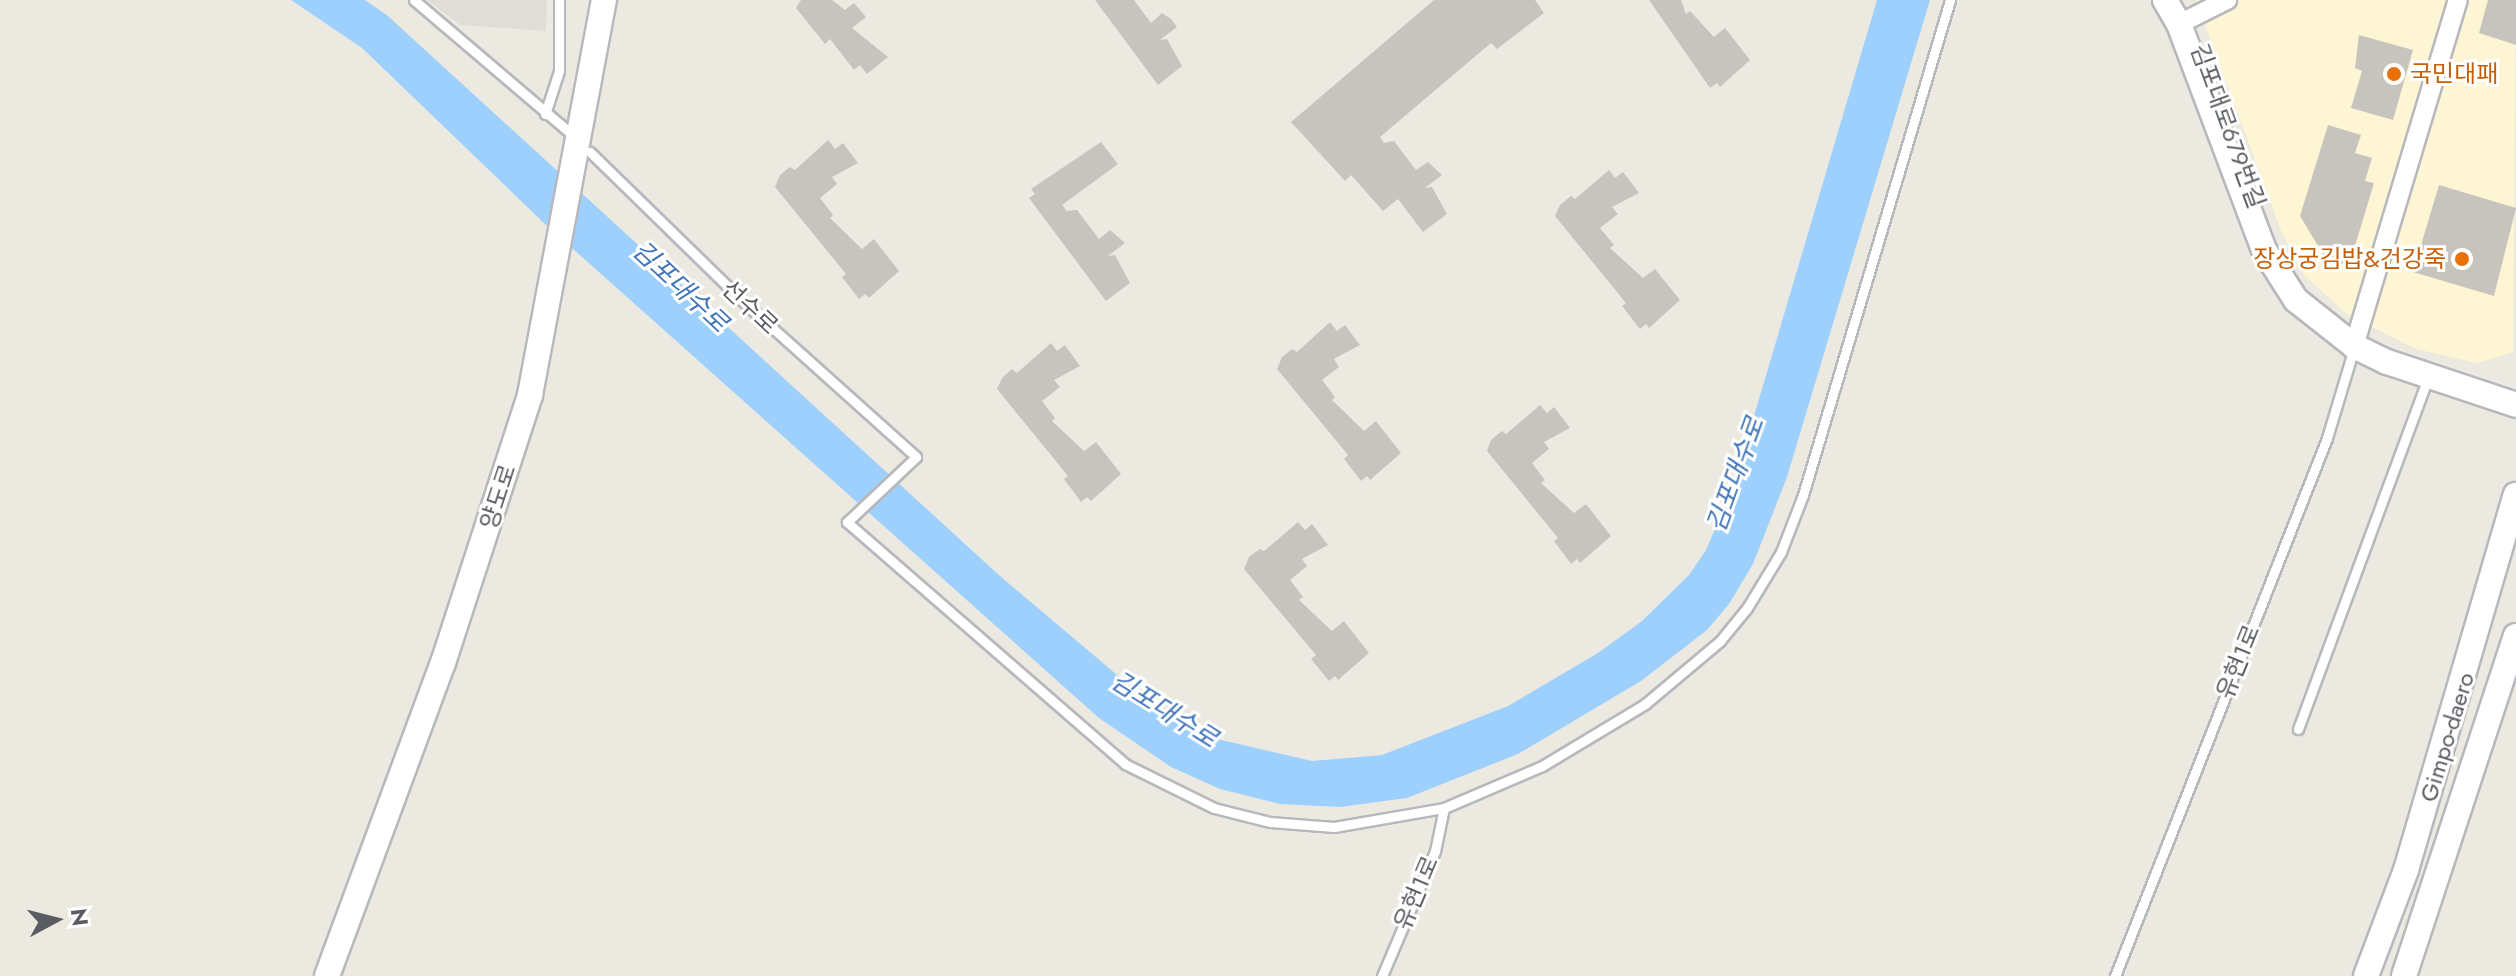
<!DOCTYPE html>
<meta charset="utf-8">
<style>
body{margin:0}
#map{position:relative;width:2516px;height:976px;overflow:hidden;background:#eceae0;font-family:Jost,"Noto Sans KR",sans-serif}
div>[style]{position:absolute}
[style*='--x']{left:calc(var(--x)*1px);top:calc(var(--y)*1px);width:calc(var(--w)*1px);rotate:calc(var(--a)*1deg)}
.commercial>*{inset:0;background:#fdf5d4}
.industrial>*{inset:0;background:#dfddd8}
.water>*{inset:0;background:#9ed0fe}
.building>*{inset:0;background:#c7c4be}
.roads{filter:drop-shadow(2px 0 #b6b8bd) drop-shadow(-2px 0 #b6b8bd) drop-shadow(0 2px #b6b8bd) drop-shadow(0 -2px #b6b8bd)}
.lane>*{height:9px;margin:-4.5px;padding:0 4.5px;transform-origin:4.5px;border-radius:4.5px;background:#fff}
.street>*{height:18px;margin:-9px;padding:0 9px;transform-origin:9px;border-radius:9px;background:#fff}
.secondary>*{height:24px;margin:-12px;padding:0 12px;transform-origin:12px;border-radius:12px;background:#fff}
.dots>*{width:22px;height:22px;translate:-50% -50%;box-sizing:border-box;border:4px solid #fff;border-radius:50%}
span{translate:-50% -50%;white-space:nowrap;text-align:center;line-height:1.15;-webkit-text-stroke:6px #fff;paint-order:stroke}
.food-label{font-size:24px;color:#c56008}
.left{translate:0 -50%;text-align:left}
.right{translate:-100% -50%;text-align:right}
.street-label{font-size:24px;color:#595c61}
.water-label{font-size:26px;color:#4075b7;font-style:italic}
.north{position:absolute;left:16px;top:880px;width:80px;height:80px;-webkit-text-stroke:6px #fff;paint-order:stroke;rotate:83deg;font-size:22px;font-weight:700;line-height:32px;text-align:center;color:#595c61}
.north::after{content:'';display:block;margin:auto;width:28px;height:36px;background:#595c61;clip-path:polygon(50% 0,100% 100%,50% 72%,0 100%)}
</style>
<div id="map">
<div class="commercial">
<div style="clip-path:polygon(2196px 0,2516px 0,2513px 352px,2478px 363px,2416px 349px,2348px 315px,2304px 275px,2282px 233px)"></div>
</div>
<div class="industrial">
<div style="clip-path:polygon(427px 0,547px 0,546px 31px,460px 25px)"></div>
</div>
<div class="water">
<div style="clip-path:polygon(291px 0,365px 0,388px 16px,1000px 576px,1155px 707px,1213px 738px,1312px 761px,1382px 755px,1508px 706px,1598px 653px,1642px 621px,1689px 575px,1706px 550px,1733px 487px,1877px 0,1930px 0,1787px 477px,1753px 564px,1729px 604px,1707px 630px,1641px 681px,1518px 754px,1407px 798px,1340px 807px,1280px 804px,1220px 789px,1171px 767px,1099px 718px,545px 224px,362px 48px)"></div>
</div>
<div class="building">
<div style="clip-path:polygon(832px 0,845px 10px,854px 3px,866px 17px,852px 28px,888px 57px,867px 74px,860px 65px,854px 70px,830px 39px,825px 44px,796px 8px,801px 0)"></div>
<div style="clip-path:polygon(1095px 0,1134px 0,1151px 23px,1162px 13px,1171px 19px,1177px 27px,1160px 40px,1167px 39px,1182px 66px,1158px 85px)"></div>
<div style="clip-path:polygon(1434px 0,1535px 0,1544px 13px,1497px 49px,1491px 43px,1380px 137px,1384px 143px,1394px 141px,1416px 170px,1428px 162px,1442px 175px,1425px 188px,1432px 187px,1447px 214px,1423px 232px,1398px 199px,1383px 211px,1351px 175px,1345px 181px,1291px 122px)"></div>
<div style="clip-path:polygon(1649px 0,1681px 0,1686px 14px,1690px 11px,1714px 37px,1725px 28px,1750px 60px,1720px 87px,1717px 83px,1710px 88px)"></div>
<div style="clip-path:polygon(2488px 0,2516px 0,2516px 45px,2479px 33px)"></div>
<div style="clip-path:polygon(2359px 35px,2413px 50px,2393px 120px,2351px 108px,2362px 71px,2355px 68px)"></div>
<div style="clip-path:polygon(2328px 125px,2361px 135px,2355px 153px,2372px 158px,2365px 181px,2374px 183px,2349px 266px,2326px 259px,2300px 216px)"></div>
<div style="clip-path:polygon(828px 140px,835px 149px,843px 143px,858px 163px,832px 177px,837px 184px,820px 198px,833px 215px,830px 218px,862px 249px,874px 239px,899px 271px,869px 298px,865px 294px,859px 299px,842px 277px,846px 274px,775px 187px,780px 175px,790px 167px,795px 170px)"></div>
<div style="clip-path:polygon(1101px 142px,1118px 164px,1062px 205px,1067px 211px,1077px 210px,1099px 239px,1110px 230px,1125px 243px,1108px 256px,1115px 255px,1130px 283px,1106px 301px,1029px 198px,1035px 194px,1031px 189px)"></div>
<div style="clip-path:polygon(1609px 170px,1615px 178px,1623px 172px,1639px 193px,1612px 207px,1618px 214px,1600px 228px,1614px 245px,1610px 248px,1643px 278px,1655px 269px,1680px 300px,1649px 328px,1646px 324px,1640px 329px,1622px 306px,1626px 303px,1555px 216px,1560px 205px,1571px 196px,1575px 199px)"></div>
<div style="clip-path:polygon(2439px 185px,2516px 208px,2494px 296px,2413px 272px)"></div>
<div style="clip-path:polygon(1330px 322px,1337px 331px,1345px 325px,1360px 345px,1334px 359px,1339px 367px,1322px 380px,1335px 397px,1332px 400px,1364px 431px,1376px 421px,1401px 453px,1370px 480px,1367px 476px,1361px 481px,1344px 459px,1348px 455px,1277px 369px,1282px 357px,1292px 349px,1297px 352px)"></div>
<div style="clip-path:polygon(1051px 343px,1057px 351px,1065px 345px,1080px 366px,1054px 380px,1060px 387px,1042px 401px,1055px 418px,1052px 421px,1084px 451px,1096px 442px,1121px 474px,1091px 501px,1087px 497px,1081px 502px,1064px 479px,1068px 476px,997px 389px,1002px 378px,1012px 369px,1017px 373px)"></div>
<div style="clip-path:polygon(1540px 405px,1547px 413px,1554px 407px,1570px 428px,1544px 442px,1549px 449px,1532px 463px,1545px 480px,1541px 483px,1574px 513px,1586px 504px,1611px 536px,1580px 563px,1577px 559px,1571px 564px,1554px 541px,1558px 538px,1487px 451px,1491px 440px,1502px 431px,1506px 434px)"></div>
<div style="clip-path:polygon(1298px 522px,1305px 530px,1312px 524px,1328px 545px,1302px 559px,1307px 566px,1290px 580px,1303px 597px,1299px 600px,1332px 631px,1344px 621px,1369px 653px,1338px 680px,1335px 676px,1329px 681px,1311px 659px,1316px 655px,1244px 569px,1249px 557px,1260px 549px,1264px 551px)"></div>
</div>
<div class="roads">
<div class="lane">
<div style="--x:414;--y:0;--w:213;--a:40.4"></div>
<div style="--x:545;--y:114;--w:45;--a:-72"></div>
<div style="--x:559;--y:71;--w:71;--a:-90"></div>
<div style="--x:590;--y:152;--w:221;--a:44.3"></div>
<div style="--x:748;--y:306;--w:226;--a:41.9"></div>
<div style="--x:916;--y:457;--w:95;--a:136.7"></div>
<div style="--x:847;--y:522;--w:369;--a:41"></div>
<div style="--x:1125;--y:764;--w:99;--a:26.3"></div>
<div style="--x:1214;--y:808;--w:58;--a:14"></div>
<div style="--x:1270;--y:822;--w:64;--a:4.5"></div>
<div style="--x:1334;--y:827;--w:112;--a:-9.8"></div>
<div style="--x:1444;--y:808;--w:107;--a:-23.2"></div>
<div style="--x:1542;--y:766;--w:120;--a:-31"></div>
<div style="--x:1645;--y:704;--w:98;--a:-40"></div>
<div style="--x:1720;--y:641;--w:43;--a:-50.7"></div>
<div style="--x:1747;--y:608;--w:66;--a:-58.7"></div>
<div style="--x:1781;--y:552;--w:61;--a:-68.9"></div>
<div style="--x:1803;--y:495;--w:516;--a:-73.46"></div>
<div style="--x:2298;--y:729;--w:375;--a:-69.7"></div>
<div style="--x:1382;--y:976;--w:136;--a:-67"></div>
<div style="--x:1435;--y:851;--w:44;--a:-78.2"></div>
<div style="--x:2115;--y:976;--w:578;--a:-68.49"></div>
<div style="--x:2327;--y:438;--w:94;--a:-73.3"></div>
</div>
<div class="street">
<div style="--x:2179;--y:24;--w:54;--a:-26.6"></div>
<div style="--x:2354;--y:346;--w:361;--a:-73.3"></div>
</div>
<div class="secondary">
<div style="--x:2165;--y:0;--w:28;--a:60"></div>
<div style="--x:2179;--y:24;--w:241;--a:69.4"></div>
<div style="--x:2264;--y:250;--w:59;--a:57.4"></div>
<div style="--x:2296;--y:300;--w:74;--a:38.4"></div>
<div style="--x:2354;--y:346;--w:37;--a:26"></div>
<div style="--x:2387;--y:362;--w:136;--a:18.4"></div>
<div style="--x:327;--y:976;--w:334;--a:-69.7"></div>
<div style="--x:443;--y:663;--w:282;--a:-72"></div>
<div style="--x:530;--y:395;--w:402;--a:-79.4"></div>
<div style="--x:2366;--y:976;--w:113;--a:-69.3"></div>
<div style="--x:2406;--y:870;--w:391;--a:-73.7"></div>
<div style="--x:2404;--y:976;--w:358;--a:-71.8"></div>
</div>
</div>
<div class="dots">
<div style="left:2394px;top:74px;background:#e8710a"></div>
<div style="left:2462px;top:259px;background:#e8710a"></div>
</div>
<div class="food-label">
<span class="left" style="left:2410px;top:74px">국민대패</span>
<span class="right" style="left:2446px;top:259px">장상궁김밥&amp;건강죽</span>
</div>
<div class="street-label">
<span style="left:2228px;top:126px;rotate:70deg">김포대로679번길</span>
<span style="left:750px;top:307px;rotate:43deg">선수로</span>
<span style="left:498px;top:497px;rotate:-72deg">양도로</span>
<span style="left:2238px;top:662px;rotate:-68deg">유현1로</span>
<span style="left:2447px;top:737px;rotate:-73deg">Gimpo-daero</span>
<span style="left:1416px;top:893px;rotate:-67deg">유현1로</span>
</div>
<div class="water-label">
<span style="left:680px;top:287px;rotate:43deg">김포대수로</span>
<span style="left:1736px;top:475px;rotate:-70deg">김포대수로</span>
<span style="left:1164px;top:710px;rotate:32deg">김포대수로</span>
</div>
<div class="north">N</div>
</div>
